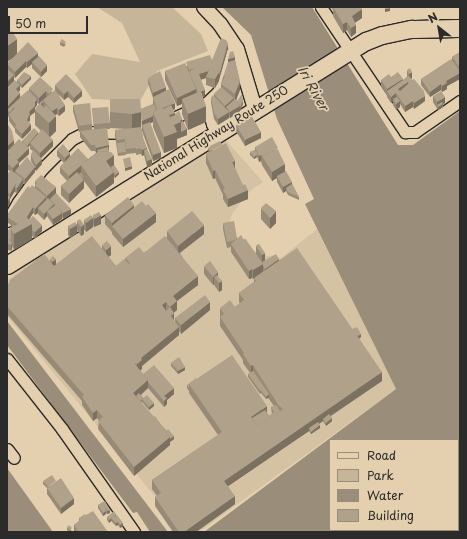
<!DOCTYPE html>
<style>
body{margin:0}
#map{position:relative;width:467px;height:539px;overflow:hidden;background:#e4d0ae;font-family:"Playpen Sans",sans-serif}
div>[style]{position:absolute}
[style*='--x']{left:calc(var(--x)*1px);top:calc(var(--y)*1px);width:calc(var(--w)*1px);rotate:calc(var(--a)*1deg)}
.built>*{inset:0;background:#d4c2a3}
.green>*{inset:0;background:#c6b599}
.water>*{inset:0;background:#9a8e7a}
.roads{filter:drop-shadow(1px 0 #2b2b2b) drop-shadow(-1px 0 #2b2b2b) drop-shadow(0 1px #2b2b2b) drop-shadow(0 -1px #2b2b2b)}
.minor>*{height:11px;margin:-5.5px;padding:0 5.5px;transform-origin:5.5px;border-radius:5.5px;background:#e4d0ae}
.major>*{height:14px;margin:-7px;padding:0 7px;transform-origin:7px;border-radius:7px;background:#e4d0ae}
.highway>*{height:17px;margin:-8.5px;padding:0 8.5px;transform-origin:8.5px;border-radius:8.5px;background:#e4d0ae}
.wall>*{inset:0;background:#978b77}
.shaded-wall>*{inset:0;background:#7b7161}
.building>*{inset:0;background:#b0a28a}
span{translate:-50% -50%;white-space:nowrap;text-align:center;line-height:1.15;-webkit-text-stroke:3.5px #e4d0ae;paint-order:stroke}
.street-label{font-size:12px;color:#2b2b2b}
.water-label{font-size:13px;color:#413f3b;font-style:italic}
.frame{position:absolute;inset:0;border:8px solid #2b2b2b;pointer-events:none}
.legend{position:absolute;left:329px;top:439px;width:130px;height:92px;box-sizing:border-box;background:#e4d0ae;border:1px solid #9a8e7a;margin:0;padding:5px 7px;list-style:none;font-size:12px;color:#2b2b2b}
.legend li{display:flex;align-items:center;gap:8px;height:20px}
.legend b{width:20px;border:1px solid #9a8e7a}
.north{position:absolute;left:419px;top:8px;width:40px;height:40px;-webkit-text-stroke:3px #e4d0ae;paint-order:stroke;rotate:329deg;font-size:11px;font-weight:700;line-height:16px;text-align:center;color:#2b2b2b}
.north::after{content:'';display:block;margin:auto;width:14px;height:18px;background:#2b2b2b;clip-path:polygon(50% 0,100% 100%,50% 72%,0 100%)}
.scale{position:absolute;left:8px;top:16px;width:80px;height:18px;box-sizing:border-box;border:2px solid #2b2b2b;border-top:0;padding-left:5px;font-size:12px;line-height:14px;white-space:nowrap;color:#2b2b2b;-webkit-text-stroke:3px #e4d0ae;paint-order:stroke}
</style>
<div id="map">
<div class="built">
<div style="clip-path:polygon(224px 138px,263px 182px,250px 191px,232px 214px,229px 223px,235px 236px,246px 248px,263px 255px,281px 258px,317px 229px,396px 389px,199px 532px,184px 532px,7px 316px,7px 281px,36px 253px)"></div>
</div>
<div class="green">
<div style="clip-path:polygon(97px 7px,172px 7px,201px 34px,208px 51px,157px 71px,140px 101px,92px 99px,75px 74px,92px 54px,140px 62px,122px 23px)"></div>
</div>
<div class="water">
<div style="clip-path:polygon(evenodd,222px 7px,312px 7px,398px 145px,413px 145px,460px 111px,460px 532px,204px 532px,396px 389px,305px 204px,314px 199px,277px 119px,251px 35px,222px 7px,330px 440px,458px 440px,458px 530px,330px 530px,330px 440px)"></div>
<div style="clip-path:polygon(7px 321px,168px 532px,150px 532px,137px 512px,133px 513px,7px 345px)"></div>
<div style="clip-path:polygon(7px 468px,53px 532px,7px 532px)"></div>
</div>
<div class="roads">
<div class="minor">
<div style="--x:321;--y:7;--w:151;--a:56.1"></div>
<div style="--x:405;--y:132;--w:10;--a:0"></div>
<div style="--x:415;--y:132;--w:55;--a:-34.6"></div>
<div style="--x:206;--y:103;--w:22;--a:74"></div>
<div style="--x:212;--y:124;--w:10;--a:61"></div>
<div style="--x:167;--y:121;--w:43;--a:-24.8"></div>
<div style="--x:206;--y:103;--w:16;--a:-43"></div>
<div style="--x:218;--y:92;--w:40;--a:-72"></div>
<div style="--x:230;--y:54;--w:4;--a:-34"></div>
<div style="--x:7;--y:221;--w:22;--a:-60"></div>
<div style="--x:18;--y:202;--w:41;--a:-54"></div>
<div style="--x:42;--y:169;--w:42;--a:-45"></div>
<div style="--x:72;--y:139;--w:16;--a:-27"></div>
<div style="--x:86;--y:132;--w:44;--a:1.3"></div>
<div style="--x:7;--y:359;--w:89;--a:51.8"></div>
<div style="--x:62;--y:429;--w:126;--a:55"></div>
<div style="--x:7;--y:449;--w:11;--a:52"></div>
</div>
<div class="major">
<div style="--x:204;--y:7;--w:23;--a:47"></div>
<div style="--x:220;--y:24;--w:30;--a:56"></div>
<div style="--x:237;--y:49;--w:63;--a:73.3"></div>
</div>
<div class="highway">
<div style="--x:7;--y:265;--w:423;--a:-32"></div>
<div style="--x:366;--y:41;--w:17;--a:-21"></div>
<div style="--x:382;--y:35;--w:30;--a:-12"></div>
<div style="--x:411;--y:29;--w:49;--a:-1.2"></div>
</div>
</div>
<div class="wall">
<div style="clip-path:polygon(331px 7px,360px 7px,362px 18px,355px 22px,356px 33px,351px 37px,347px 30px,343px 33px,333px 16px,333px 10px)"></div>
<div style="clip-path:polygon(60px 42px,66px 44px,64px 47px,60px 45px)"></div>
<div style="clip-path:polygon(228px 48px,219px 80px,215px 88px,206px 85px,206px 78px,201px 80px,205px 96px,203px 97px,206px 122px,188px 130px,182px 114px,182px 104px,177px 106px,165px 80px,165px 71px,212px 60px)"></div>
<div style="clip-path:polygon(460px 52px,460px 79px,447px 86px,447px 89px,442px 92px,441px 90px,430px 97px,421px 85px,421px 79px,452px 60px,452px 57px)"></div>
<div style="clip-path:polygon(17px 53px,38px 56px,47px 71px,41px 77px,32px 68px,32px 64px,27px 68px,26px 67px,15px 78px,14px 76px,14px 81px,7px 88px,7px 64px)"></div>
<div style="clip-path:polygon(235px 60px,240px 83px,240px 89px,236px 100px,237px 101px,243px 104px,240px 111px,230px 118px,229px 117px,229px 118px,218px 125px,214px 119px,211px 103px,211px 98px,214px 96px,214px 94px,221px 88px,221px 84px,223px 77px)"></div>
<div style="clip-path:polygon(407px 70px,412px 78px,411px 79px,425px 101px,414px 109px,413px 107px,405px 112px,400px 104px,400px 107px,396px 110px,393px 105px,393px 101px,391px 103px,387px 97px,387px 95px,381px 86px,381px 80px,403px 80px,407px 77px)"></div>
<div style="clip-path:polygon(148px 78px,166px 91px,175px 109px,173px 110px,175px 114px,182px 122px,187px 135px,177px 139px,177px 148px,164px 153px,153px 127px,153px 122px,150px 123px,161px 158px,153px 161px,142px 131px,141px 109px,153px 104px,153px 98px,148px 83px)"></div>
<div style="clip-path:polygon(evenodd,31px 79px,22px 88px,20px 86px,20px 90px,19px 92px,20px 97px,29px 91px,29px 88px,53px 92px,55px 91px,55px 85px,82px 96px,74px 103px,68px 97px,64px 100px,58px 94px,65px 111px,59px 116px,57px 114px,55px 115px,56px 131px,50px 137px,53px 146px,41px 158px,42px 164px,36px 171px,35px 167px,35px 172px,25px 184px,23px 183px,23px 184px,17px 194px,15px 192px,15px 191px,10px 199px,10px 203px,7px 209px,7px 175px,10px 171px,8px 170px,7px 167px,7px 152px,14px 144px,22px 142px,22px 141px,38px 134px,41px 131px,35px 125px,35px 110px,39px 104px,37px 103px,37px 105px,35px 108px,35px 112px,30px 116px,30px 120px,29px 122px,31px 130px,22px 139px,15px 132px,15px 129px,9px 121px,9px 117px,7px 116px,7px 89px,17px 82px,17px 80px,31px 79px,30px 145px,30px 149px,33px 151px,31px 155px,31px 161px,34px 166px,19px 166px,19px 163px,29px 154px,28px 147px,30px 145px)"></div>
<div style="clip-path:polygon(433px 96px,445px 103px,443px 104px,443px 107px,438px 110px,433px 102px)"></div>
<div style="clip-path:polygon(110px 99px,140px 99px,141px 127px,143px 138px,147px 149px,152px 165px,147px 167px,144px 155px,142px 156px,141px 154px,136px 155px,136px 153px,126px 154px,125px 145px,126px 155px,118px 156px,115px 136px,115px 130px,126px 129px,110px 128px)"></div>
<div style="clip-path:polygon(73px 105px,92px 124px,92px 130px,94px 129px,92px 108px,110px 123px,110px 129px,107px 129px,108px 151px,114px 165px,119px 174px,115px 178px,114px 177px,114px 183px,96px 197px,84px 181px,84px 188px,69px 203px,61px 195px,61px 186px,67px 181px,60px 173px,60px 167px,64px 163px,57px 156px,57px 150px,70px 156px,88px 159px,96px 153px,95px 151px,91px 151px,80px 137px,80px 132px,79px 132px,73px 111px)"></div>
<div style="clip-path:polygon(236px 125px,261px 138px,245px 146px,236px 131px)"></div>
<div style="clip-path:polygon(208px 147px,235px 168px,248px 199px,228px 207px,223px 199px,223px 195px,215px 178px,213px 179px,206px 163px,206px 154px,209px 152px,208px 150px)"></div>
<div style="clip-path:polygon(255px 147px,278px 150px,285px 171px,299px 197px,299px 200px,288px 195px,286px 191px,283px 193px,277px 182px,277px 178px,272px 181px,262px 165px,261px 161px,259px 162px,257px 157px,254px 159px,250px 155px,250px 152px,255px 150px)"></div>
<div style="clip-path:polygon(35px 181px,56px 193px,71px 214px,63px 219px,62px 217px,62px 219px,53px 225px,47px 216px,44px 220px,38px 214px,38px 213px,35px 215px,33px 213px,29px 220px,42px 231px,35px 238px,32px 236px,32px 239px,14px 250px,12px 246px,12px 249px,11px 251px,8px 250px,7px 252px,9px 230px,12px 226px,7px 222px,7px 215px,30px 188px,35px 187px)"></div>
<div style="clip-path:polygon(134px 208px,156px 222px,123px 247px,112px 234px,112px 231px,112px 232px,105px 224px,105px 215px)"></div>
<div style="clip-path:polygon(261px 208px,276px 223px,270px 229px,261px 219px)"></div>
<div style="clip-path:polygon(93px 215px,101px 224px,94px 227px,93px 224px,93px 227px,86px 232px,84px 229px,84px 234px,81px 236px,77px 230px,77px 233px,70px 238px,68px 235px,68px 226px,77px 224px,77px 221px,84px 225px,84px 220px,93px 218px)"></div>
<div style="clip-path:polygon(223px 223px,237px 238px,244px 240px,256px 254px,256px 246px,259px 244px,265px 261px,279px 260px,352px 329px,361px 337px,359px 338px,382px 381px,331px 416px,332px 421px,326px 426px,323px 421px,319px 424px,320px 428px,311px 434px,309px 431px,228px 486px,235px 504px,196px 532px,173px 532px,155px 506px,155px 497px,157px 496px,152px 489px,152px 480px,218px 435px,189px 393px,189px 391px,187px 388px,187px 385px,197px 379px,267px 413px,269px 416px,272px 414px,271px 407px,274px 406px,268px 398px,266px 399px,261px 393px,260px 394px,248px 377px,248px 374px,250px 373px,243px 363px,243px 360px,220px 326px,220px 308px,235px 307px,240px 303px,239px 302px,239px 293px,254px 282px,254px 278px,253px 279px,252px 278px,249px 279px,231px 252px,231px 247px,227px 248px,223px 229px)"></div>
<div style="clip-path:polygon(167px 231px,204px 234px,180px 253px,198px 285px,177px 301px,177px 310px,174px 312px,174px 321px,175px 322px,175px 318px,210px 310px,181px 334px,179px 331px,179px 335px,142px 366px,142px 369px,140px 370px,143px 374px,174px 394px,167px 400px,167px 404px,164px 407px,148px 388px,141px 395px,143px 398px,154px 406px,149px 410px,142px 402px,141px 403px,174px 439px,170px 442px,170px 445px,134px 476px,98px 429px,99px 421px,97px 418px,93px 421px,82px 405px,82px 401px,7px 314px,7px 286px,10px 282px,10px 280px,50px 261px,50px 259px,56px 264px,102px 248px,102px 245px,111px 255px,108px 257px,116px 266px,125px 260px,125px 258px,144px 253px,167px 237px)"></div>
<div style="clip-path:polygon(204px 266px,218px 276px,222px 290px,219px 292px,214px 285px,214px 284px,213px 285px,204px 274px)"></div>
<div style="clip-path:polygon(171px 363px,185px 370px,178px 374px,171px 366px)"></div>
<div style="clip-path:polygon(43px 481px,74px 504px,61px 514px,47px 494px,47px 488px,43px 484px)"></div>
<div style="clip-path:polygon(105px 501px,110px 513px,107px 514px,106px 513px,106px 514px,103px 516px,98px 508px,98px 505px)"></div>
<div style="clip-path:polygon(86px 515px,108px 532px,74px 532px,74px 525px,79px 521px,79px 518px)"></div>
<div style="clip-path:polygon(116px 515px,123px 526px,120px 528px,118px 525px,116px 526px,111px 521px,109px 523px,107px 520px,107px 517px)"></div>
<div style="clip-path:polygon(67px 527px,72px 531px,72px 532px,69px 532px,67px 530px)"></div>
</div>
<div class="shaded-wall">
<div style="clip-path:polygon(390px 8px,390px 11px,385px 12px,385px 9px)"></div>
<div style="clip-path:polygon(362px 9px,362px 18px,352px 25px,352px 16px)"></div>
<div style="clip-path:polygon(347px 22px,347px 30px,343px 33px,343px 24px)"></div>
<div style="clip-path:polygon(356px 25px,356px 33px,351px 37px,351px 28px)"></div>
<div style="clip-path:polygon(17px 39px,17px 55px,7px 62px,7px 46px)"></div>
<div style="clip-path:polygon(228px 43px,228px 48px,219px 80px,219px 75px)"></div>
<div style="clip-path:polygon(38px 53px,38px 59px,32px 62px,32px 64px,27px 68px,27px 62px)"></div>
<div style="clip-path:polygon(235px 57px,235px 66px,228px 68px,228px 59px)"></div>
<div style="clip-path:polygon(26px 61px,26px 67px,15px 78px,15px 72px)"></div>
<div style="clip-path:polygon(47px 65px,47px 71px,41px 77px,41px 72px)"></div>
<div style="clip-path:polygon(210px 71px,206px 77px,206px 78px,199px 80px,199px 74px)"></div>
<div style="clip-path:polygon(219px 72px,219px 81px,215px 88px,215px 79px)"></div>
<div style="clip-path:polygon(412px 72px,412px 78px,409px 80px,409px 74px)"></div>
<div style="clip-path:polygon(460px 73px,460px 79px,447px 86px,447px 89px,442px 92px,442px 86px,446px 81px)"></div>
<div style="clip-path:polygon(14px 75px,14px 81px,7px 88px,7px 82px)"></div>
<div style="clip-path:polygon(31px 76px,31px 79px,22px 88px,22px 85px)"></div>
<div style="clip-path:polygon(403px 79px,403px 84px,387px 91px,387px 95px,387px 89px)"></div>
<div style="clip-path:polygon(240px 81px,240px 90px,235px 103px,235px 94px)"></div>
<div style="clip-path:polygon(408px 82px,408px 88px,398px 95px,398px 89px)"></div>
<div style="clip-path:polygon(441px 84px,441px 90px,430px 97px,430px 92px)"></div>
<div style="clip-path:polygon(20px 85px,20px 90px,16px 95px,16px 89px)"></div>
<div style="clip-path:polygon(166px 87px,166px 93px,153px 98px,153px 93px)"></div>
<div style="clip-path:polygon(196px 89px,196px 98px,182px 99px,182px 104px,177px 106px,177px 98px)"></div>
<div style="clip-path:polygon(82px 90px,82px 96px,74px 103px,74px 98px)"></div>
<div style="clip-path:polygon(205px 90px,205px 96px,198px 99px,198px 93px)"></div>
<div style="clip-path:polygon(46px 91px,46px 97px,39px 104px,39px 98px)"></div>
<div style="clip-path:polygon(68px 91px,68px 97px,64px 100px,64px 94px)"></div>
<div style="clip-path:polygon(20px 93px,20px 98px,7px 110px,7px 113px,7px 107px)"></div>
<div style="clip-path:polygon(396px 93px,396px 99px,393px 99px,393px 101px,391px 103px,391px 97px)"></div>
<div style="clip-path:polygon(425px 96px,425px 101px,414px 109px,414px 103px)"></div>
<div style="clip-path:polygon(445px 97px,445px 103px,443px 104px,443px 107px,438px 110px,438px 107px,437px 105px,437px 108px,437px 102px)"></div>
<div style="clip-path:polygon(234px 98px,234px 104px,226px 107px,226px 111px,225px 112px,225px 106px)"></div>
<div style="clip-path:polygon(37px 99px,37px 105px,35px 108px,35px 112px,30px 116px,30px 120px,27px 126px,27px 120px,29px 112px,35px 102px)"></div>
<div style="clip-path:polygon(243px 101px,243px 104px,240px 111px,230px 118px,230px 112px)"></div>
<div style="clip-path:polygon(400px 101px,400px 107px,396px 110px,396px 104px)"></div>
<div style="clip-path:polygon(413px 101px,413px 107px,405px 112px,405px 106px)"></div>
<div style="clip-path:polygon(43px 102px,43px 118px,41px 104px)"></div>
<div style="clip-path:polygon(175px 103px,175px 109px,158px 116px,158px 110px)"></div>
<div style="clip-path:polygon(65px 105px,65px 111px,59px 116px,59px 110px)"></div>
<div style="clip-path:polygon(206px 106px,206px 122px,188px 130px,188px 114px)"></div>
<div style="clip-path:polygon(57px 108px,57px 114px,52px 117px,52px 111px)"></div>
<div style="clip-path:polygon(141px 112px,141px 127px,132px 129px,132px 114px)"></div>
<div style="clip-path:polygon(229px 112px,229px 118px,218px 125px,218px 119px)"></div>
<div style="clip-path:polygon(175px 113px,175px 123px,182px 119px,182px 125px,187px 129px,187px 135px,177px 139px,177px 148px,164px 153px,164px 137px,169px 115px)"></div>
<div style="clip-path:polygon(56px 116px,56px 131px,49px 138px,49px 123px)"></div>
<div style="clip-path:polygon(153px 116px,153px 122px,142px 127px,142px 121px)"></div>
<div style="clip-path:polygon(31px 124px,31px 130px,22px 139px,22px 134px)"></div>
<div style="clip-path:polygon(38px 132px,38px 135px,30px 143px,30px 145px,27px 149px,27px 146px)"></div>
<div style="clip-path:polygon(261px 132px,261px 138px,245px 146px,245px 140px)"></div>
<div style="clip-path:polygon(14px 140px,14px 146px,7px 151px,7px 146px)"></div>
<div style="clip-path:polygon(53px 140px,53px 146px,40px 159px,40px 153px)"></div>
<div style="clip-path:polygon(109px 145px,109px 151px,98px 154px,97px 150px,97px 154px,96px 154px,96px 148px)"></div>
<div style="clip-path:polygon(29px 148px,29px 154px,19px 163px,19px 167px,15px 171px,15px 172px,13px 174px,13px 168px,17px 160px)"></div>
<div style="clip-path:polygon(147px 148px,147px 154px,144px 150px,144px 155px,142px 156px,142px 150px)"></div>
<div style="clip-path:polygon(161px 152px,161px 158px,153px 161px,153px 155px)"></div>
<div style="clip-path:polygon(70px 153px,70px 159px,65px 164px,65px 158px)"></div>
<div style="clip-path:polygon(114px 155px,114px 166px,110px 169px,106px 161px)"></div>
<div style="clip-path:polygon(256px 155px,257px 157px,254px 159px,254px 157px)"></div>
<div style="clip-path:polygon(261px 155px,261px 161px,259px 162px,259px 156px)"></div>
<div style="clip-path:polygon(42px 159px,42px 164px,36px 171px,36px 165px)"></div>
<div style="clip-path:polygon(152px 159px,152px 165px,147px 167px,147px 161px)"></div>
<div style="clip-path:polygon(235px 161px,235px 170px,232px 162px)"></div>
<div style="clip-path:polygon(285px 164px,285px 173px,277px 176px,277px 178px,272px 181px,272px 172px)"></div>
<div style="clip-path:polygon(81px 166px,81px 172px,69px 182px,69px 176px)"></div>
<div style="clip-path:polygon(132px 166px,132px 169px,125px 171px,125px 168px)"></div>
<div style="clip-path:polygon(35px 167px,35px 172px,25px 184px,25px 179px)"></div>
<div style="clip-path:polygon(215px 170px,215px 178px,213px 179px,213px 171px)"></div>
<div style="clip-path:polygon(114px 172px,114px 183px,96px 197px,96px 186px)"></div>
<div style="clip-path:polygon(119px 172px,119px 174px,115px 178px,115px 175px)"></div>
<div style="clip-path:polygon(84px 178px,84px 188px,69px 203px,69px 194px)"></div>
<div style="clip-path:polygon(23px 179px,23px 184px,17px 194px,17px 188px)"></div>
<div style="clip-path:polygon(292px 182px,292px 187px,286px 188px,286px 191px,283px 193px,283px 187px)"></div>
<div style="clip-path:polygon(16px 183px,15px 187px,15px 191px,10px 199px,10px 194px)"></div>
<div style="clip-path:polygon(56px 187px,56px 193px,47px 202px,47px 196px)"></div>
<div style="clip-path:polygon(248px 190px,248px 199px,228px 207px,228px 199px)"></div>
<div style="clip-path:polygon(10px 197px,10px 203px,7px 209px,7px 203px)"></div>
<div style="clip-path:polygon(46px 197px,46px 203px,38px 208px,38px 213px,35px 215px,35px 209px)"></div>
<div style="clip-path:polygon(54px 204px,54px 210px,47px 211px,47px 216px,44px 220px,44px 214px)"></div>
<div style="clip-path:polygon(134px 205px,134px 214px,112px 226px,112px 232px,112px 223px)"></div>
<div style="clip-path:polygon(33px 207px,33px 213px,26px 224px,32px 224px,32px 239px,14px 250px,14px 234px,21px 226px)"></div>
<div style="clip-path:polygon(71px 209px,71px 214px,63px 219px,63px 213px)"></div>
<div style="clip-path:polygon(276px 211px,276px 223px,270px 229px,270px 218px)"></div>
<div style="clip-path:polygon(62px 213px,62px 219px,53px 225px,53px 219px)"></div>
<div style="clip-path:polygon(156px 213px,156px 222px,123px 247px,123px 239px)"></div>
<div style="clip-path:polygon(101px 215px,101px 224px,94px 227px,94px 219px)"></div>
<div style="clip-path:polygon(93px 218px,93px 227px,86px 232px,86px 223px)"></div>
<div style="clip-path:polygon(42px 225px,42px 231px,35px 238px,35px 232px)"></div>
<div style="clip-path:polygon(77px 225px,77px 233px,70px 238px,70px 229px)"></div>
<div style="clip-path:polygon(84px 225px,84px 234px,81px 236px,81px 227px)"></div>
<div style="clip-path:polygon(204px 225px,204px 234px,178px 254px,178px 246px)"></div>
<div style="clip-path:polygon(12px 243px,12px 249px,11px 251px,11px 245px)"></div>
<div style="clip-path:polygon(8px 244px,8px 250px,7px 252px,7px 246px)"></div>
<div style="clip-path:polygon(111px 246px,111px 255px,106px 259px,106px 250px)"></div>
<div style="clip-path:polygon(265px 253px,265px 261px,262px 263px,262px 255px)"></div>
<div style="clip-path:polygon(56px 259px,56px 268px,52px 271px,52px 262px)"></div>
<div style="clip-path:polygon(279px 259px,279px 262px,265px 272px,265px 269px)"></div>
<div style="clip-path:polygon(263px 264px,263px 272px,253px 279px,253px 270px)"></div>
<div style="clip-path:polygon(252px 269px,252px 278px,249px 279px,249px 271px)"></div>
<div style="clip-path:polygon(218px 272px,218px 281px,214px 277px,214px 284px,213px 285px,213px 277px)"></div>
<div style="clip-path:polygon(198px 276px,198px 285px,177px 301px,177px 310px,170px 316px,170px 307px,173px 296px)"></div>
<div style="clip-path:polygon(222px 281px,222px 290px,219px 292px,219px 283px)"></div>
<div style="clip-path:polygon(166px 302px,166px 311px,162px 305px)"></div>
<div style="clip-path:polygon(210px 302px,210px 310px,181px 334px,181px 325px)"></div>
<div style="clip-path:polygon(174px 313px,174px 322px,171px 316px)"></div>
<div style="clip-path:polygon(179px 327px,179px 335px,142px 366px,142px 369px,137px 373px,137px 364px,141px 358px)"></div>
<div style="clip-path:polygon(361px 334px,361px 337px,356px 341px,356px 338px)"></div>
<div style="clip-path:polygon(253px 365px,253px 374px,251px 375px,251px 366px)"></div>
<div style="clip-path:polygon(185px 367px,185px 370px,178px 374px,178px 371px)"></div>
<div style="clip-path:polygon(382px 372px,382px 381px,324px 420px,323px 419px,323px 421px,310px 430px,309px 428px,309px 431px,224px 489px,224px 481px)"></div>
<div style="clip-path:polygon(148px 380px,148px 388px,137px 398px,133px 393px)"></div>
<div style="clip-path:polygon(174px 388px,174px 394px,167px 400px,167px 404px,164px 407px,164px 396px)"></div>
<div style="clip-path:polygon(269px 394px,269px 397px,266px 399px,266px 397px)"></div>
<div style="clip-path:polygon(154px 403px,154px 406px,149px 410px,149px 407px)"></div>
<div style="clip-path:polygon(267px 406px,267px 415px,251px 419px,251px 417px)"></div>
<div style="clip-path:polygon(97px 410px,97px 418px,93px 421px,93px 413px)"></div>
<div style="clip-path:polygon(332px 418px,332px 421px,326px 426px,326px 423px)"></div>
<div style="clip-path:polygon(320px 425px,320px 428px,311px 434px,311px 432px)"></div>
<div style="clip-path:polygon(174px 436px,174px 439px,170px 442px,170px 445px,134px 476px,134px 467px,170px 437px)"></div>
<div style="clip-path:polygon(235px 496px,235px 504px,196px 532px,184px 532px)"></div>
<div style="clip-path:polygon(74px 498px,74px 504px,61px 514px,61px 508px)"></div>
<div style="clip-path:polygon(110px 510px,110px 513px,107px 514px,107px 511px)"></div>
<div style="clip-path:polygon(106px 511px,106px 514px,103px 516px,103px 513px)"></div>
<div style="clip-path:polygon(111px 518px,111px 521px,109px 523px,109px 520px)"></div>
<div style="clip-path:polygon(118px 522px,118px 525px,116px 526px,116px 523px)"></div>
<div style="clip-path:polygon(123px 523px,123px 526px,120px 528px,120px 525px)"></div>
</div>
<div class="building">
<div style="clip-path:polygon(333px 7px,360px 7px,362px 9px,352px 16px,356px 25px,351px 28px,347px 22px,343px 24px)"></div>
<div style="clip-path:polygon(384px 7px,389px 7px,390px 8px,385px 9px)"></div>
<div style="clip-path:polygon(12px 31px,17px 39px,7px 46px,7px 34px)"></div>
<div style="clip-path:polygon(221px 38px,226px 40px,228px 43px,219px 75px,219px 72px,210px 68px,208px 71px,199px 74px,205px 90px,198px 92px,189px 72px,196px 67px,189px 70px,186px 62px,210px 55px,212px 60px)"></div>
<div style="clip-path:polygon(62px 39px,66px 42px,64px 44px,60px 42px)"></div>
<div style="clip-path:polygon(28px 42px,38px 53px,27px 62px,26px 61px,15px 72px,7px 64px)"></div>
<div style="clip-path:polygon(233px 51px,235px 57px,228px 59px,230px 52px)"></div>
<div style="clip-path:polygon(460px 52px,460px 68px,452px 57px)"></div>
<div style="clip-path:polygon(39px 56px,47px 65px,41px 72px,32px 62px)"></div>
<div style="clip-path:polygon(451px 59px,460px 71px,460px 73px,446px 81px,447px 83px,442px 86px,441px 84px,430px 92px,421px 79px)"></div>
<div style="clip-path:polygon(235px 60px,240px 81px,225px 76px,223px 77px,228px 62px)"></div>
<div style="clip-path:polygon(185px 63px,196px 89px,177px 98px,165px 71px)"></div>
<div style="clip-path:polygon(210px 68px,219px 72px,215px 79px,206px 77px)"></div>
<div style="clip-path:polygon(410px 68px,412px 72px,409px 74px,407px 70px)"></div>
<div style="clip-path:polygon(7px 69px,14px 75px,7px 82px)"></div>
<div style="clip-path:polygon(160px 71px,166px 87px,153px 93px,148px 78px)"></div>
<div style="clip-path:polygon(24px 72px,31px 76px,22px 85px,17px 80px)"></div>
<div style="clip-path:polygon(398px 72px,403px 79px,387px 89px,381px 80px,389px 74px,391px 77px)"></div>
<div style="clip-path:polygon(66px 74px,82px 90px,74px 98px,68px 91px,64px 94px,55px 85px)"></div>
<div style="clip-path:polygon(225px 76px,240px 81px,235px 94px,221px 84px)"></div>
<div style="clip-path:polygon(evenodd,409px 76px,412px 80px,414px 79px,424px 91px,425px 96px,414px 103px,413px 101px,405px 106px,396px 93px,391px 97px,387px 91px,409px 76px,408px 82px,409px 83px,400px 91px,398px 89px,408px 82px)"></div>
<div style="clip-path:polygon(40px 77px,53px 89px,49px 94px,46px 91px,39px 98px,29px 88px)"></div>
<div style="clip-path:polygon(15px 80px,20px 85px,16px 89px,20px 93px,7px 107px,7px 89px)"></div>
<div style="clip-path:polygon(221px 87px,234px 98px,225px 106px,214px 94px)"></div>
<div style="clip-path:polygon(169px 89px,175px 103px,163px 108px,163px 107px,157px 110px,153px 97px)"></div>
<div style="clip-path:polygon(28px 90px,37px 99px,35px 102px,35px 106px,29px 112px,30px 114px,27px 120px,31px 124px,22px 134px,15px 127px,16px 125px,9px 115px,15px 108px,14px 107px,10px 112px,7px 110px)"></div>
<div style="clip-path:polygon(55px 90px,65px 105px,59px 110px,57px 108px,52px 111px,43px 100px)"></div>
<div style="clip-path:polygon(201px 91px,206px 106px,188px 114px,182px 99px)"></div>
<div style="clip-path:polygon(441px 91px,445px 97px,437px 102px,433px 96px)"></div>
<div style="clip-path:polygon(242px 94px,243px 101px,240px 108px,240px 106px,237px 101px)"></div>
<div style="clip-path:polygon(213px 95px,229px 112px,218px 119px,214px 113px,211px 98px)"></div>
<div style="clip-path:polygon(397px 97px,400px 101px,396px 104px,393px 99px)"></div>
<div style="clip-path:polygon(110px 99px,140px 99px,141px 112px,132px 114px,110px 112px)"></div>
<div style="clip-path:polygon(235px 99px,240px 106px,230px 112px,226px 107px)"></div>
<div style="clip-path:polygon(42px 100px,43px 102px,41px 104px,44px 108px,46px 105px,56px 116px,49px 123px,35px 110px)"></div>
<div style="clip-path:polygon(442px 102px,443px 104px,438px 107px,437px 105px)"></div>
<div style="clip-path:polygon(90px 103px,92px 124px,79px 126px,73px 105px)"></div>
<div style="clip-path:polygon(154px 104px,156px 110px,153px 112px,153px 116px,142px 121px,141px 109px)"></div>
<div style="clip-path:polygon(171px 105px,175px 113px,169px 115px,170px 117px,178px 114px,181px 122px,174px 125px,177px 132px,164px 137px,153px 112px,163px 107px,163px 109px)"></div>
<div style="clip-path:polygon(108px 107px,110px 123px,94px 124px,92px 108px)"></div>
<div style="clip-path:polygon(179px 111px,182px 119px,180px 120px,178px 114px,175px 115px,175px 114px)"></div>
<div style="clip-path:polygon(251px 115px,261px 132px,245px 140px,236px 125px)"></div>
<div style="clip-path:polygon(183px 121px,187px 129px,181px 132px,181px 122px)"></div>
<div style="clip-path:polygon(150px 122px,161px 152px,153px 155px,142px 125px)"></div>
<div style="clip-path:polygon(7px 123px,12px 131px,14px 140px,7px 146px)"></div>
<div style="clip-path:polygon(141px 127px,143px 138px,147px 148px,142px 150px,141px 148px,136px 149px,136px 148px,126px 149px,125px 139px,117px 140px,115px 130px)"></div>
<div style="clip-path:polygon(34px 128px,38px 132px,27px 146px,22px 141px)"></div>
<div style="clip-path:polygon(107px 128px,109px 145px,96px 148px,95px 145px,91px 145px,80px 131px)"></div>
<div style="clip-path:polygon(42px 129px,53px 140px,40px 153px,30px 143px)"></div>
<div style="clip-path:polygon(272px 137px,278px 148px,277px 148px,262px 156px,261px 155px,259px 156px,255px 147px)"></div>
<div style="clip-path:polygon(19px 139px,29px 148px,17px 160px,19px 162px,13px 168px,8px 164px,7px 157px,9px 155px,7px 153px,7px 152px)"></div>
<div style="clip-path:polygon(220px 141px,222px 145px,210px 151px,208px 147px)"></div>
<div style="clip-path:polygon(125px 142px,126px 152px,118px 153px,117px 143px)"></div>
<div style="clip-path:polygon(226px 143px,235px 161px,232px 162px,243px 185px,245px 184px,248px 190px,228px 199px,223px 190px,225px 189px,215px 170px,213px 171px,206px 154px)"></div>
<div style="clip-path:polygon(63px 144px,70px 153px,65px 158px,57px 150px)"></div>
<div style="clip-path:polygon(108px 147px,109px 152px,99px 151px,98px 152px,97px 150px)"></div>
<div style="clip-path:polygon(78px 148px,88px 159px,81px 165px,69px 176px,60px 167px)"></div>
<div style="clip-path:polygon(277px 148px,285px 164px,272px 172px,262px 156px)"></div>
<div style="clip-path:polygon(147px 149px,152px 159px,147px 161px,144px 150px)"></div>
<div style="clip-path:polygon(33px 150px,42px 159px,36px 165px,31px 155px)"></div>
<div style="clip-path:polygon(255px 150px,258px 154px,254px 157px,250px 152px)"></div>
<div style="clip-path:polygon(99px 151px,111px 152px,114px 155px,106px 161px,114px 172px,96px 186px,81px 165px)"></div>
<div style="clip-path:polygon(27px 157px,35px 167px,25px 179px,15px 171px)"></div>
<div style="clip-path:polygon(130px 157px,132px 166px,125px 168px,123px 159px)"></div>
<div style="clip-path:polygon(114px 165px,119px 172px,115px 175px,114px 172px,111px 167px)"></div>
<div style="clip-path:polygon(11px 170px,23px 179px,17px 188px,15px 187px,16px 183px,10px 194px,7px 192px,7px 175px)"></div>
<div style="clip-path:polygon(286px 171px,292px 182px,283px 187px,277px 176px)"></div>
<div style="clip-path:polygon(77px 172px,84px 180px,69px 194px,61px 186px)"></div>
<div style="clip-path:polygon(81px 173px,84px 178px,79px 174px)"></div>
<div style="clip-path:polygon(41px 175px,56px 187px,47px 196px,35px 185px,37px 183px,35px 181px)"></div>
<div style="clip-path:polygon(292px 184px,299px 197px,288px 192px,286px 188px)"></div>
<div style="clip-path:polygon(32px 185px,46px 197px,35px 209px,33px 207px,27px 217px,18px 224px,7px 217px,7px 215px,28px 186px,30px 188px)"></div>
<div style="clip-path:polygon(56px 193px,71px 209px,63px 213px,50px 199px)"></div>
<div style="clip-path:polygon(7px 195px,10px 197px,7px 203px)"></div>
<div style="clip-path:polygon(128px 197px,134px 205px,112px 223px,105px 215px)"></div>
<div style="clip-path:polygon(48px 198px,54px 204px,44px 214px,38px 208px)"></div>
<div style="clip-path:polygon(142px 201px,146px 206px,148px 204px,156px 213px,123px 239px,112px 226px)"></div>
<div style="clip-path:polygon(266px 203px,276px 211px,270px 218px,261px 208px)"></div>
<div style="clip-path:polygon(56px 205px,62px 213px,53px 219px,47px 211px)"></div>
<div style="clip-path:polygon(192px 211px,204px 225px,178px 246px,167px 231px)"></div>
<div style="clip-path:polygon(99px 212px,101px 215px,94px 219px,93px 215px)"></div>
<div style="clip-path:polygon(91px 215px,93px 218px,86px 223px,84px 220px)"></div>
<div style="clip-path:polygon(33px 216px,42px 225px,35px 232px,32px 230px,32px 224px,29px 220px)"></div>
<div style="clip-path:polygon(27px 217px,32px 224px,14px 234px,11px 229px)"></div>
<div style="clip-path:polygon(80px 219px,84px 225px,81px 227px,77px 221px)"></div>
<div style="clip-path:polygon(234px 221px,237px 238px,235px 240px,227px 242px,223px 223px)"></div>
<div style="clip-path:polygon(75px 222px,77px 225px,70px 229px,68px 226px)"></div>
<div style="clip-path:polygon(13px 225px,15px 226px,12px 228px,11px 227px)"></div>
<div style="clip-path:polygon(10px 227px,12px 228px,11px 229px,11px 238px,10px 240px,12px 243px,11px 245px,8px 244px,7px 246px,7px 230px,9px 230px)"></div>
<div style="clip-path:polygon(241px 235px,244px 240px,245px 238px,263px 264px,253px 270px,252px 269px,249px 271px,231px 244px)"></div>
<div style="clip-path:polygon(92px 236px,116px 266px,124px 259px,129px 264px,130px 263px,125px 258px,139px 247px,144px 253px,165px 236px,198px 276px,173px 296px,177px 301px,170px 307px,166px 302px,162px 305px,166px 311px,170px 307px,174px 313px,171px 316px,179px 327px,141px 358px,142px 360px,137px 364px,134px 363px,148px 380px,133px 393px,154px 417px,155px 416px,170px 437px,134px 467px,98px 421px,103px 417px,97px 410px,93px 413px,82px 397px,84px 395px,7px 306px,7px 286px,11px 281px,10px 280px,44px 254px,54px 266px)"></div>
<div style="clip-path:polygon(107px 241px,111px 246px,106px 250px,102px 245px)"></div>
<div style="clip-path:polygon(259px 244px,265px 253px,262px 255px,256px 246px)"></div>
<div style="clip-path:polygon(297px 248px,382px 372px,224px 481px,235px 496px,184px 532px,179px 532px,155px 497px,161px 493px,152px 480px,222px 432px,189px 384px,232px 355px,267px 406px,251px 417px,258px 426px,283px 409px,279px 406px,253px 365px,251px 366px,243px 354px,244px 353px,220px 317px,224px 314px,220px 308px,230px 300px,235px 307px,244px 300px,239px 293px,256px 281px,254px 278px)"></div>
<div style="clip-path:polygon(276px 254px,279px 259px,265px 269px,263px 266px,263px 264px,262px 262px)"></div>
<div style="clip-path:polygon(53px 256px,56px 259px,52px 262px,50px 259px)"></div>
<div style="clip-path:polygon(210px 261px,218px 272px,213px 277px,204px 266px)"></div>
<div style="clip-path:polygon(217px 275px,222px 281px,219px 283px,214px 277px)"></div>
<div style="clip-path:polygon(205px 295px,210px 302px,181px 325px,175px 318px)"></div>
<div style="clip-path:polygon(357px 327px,361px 334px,357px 336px,352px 329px)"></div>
<div style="clip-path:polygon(179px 357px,185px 367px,178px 371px,171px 363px)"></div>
<div style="clip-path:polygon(154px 365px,174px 388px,164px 396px,167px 398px,164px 401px,148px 382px,148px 380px,143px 374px)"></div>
<div style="clip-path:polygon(253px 371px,269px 394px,266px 397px,261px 390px,260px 391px,248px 374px)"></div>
<div style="clip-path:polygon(196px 378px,197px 379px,189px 384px,189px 388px,187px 385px)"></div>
<div style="clip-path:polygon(139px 393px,143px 398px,140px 401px,136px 396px)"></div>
<div style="clip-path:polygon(147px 395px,154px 403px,149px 407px,142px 399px)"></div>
<div style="clip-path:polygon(276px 405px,280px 411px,258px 426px,252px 418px,265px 410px,269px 416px,274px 412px,271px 407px)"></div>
<div style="clip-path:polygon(329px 414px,332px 418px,326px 423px,323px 419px)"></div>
<div style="clip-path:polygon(318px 422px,320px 425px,311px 432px,309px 428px)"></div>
<div style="clip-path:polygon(168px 429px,174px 436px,170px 439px,170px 437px,166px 431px)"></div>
<div style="clip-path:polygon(52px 475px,56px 481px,48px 487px,43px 481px)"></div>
<div style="clip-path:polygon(61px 478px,74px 498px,61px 508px,47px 488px)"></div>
<div style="clip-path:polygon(105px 501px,110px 510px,107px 511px,104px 506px,106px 511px,103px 513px,98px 505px)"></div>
<div style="clip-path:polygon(93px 511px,108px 532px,79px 532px,74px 525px,80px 520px,79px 518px,85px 514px,86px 515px)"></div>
<div style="clip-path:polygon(114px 511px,116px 514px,114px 517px,117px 515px,123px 523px,120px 525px,118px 522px,116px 523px,111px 518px,109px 520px,107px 517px)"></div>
<div style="clip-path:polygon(69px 525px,72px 528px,70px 530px,67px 527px)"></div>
</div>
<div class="street-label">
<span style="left:216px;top:133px;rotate:-32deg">National Highway Route 250</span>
</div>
<div class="water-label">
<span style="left:313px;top:88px;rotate:61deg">Iri River</span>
</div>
<div class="frame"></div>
<ul class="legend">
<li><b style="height:5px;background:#e4d0ae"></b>Road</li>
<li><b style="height:11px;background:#c6b599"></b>Park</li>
<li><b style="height:11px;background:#9a8e7a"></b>Water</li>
<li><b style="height:11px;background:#b0a28a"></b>Building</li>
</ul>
<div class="north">N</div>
<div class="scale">50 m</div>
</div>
